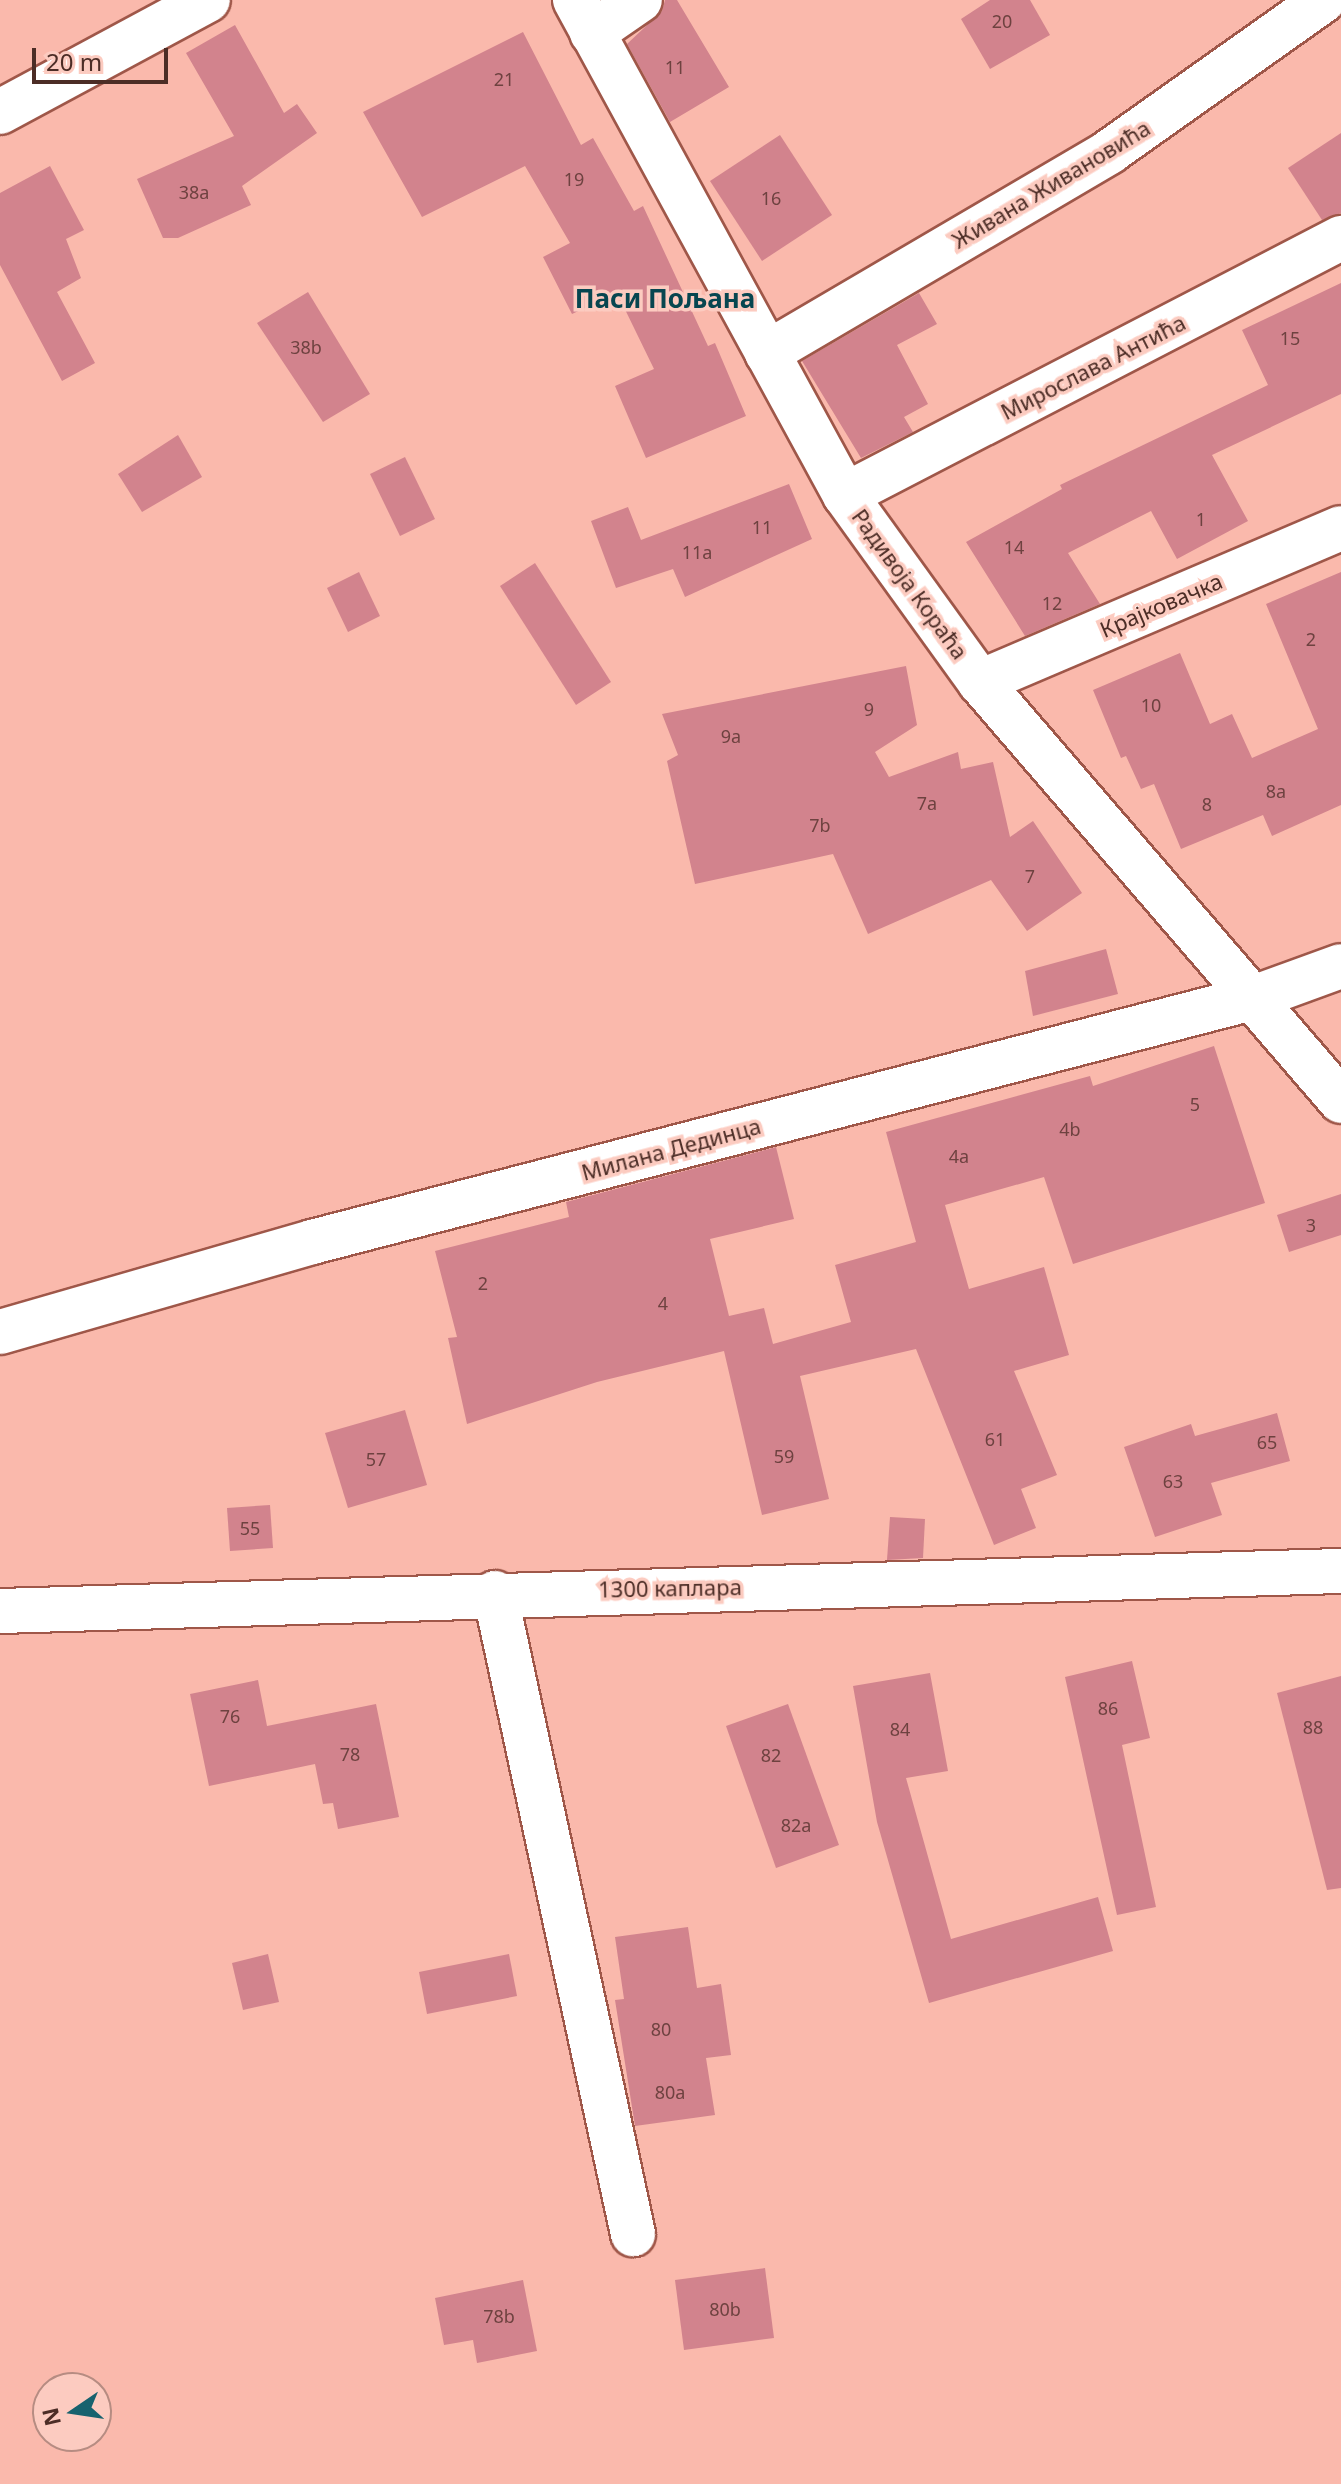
<!DOCTYPE html>
<meta charset="utf-8">
<style>
body{margin:0}
#map{position:relative;width:1341px;height:2484px;overflow:hidden;background:#fab9ac;font-family:"Noto Sans",sans-serif}
div>[style]{position:absolute}
[style*='--x']{left:calc(var(--x)*1px);top:calc(var(--y)*1px);width:calc(var(--w)*1px);rotate:calc(var(--a)*1deg)}
.building>*{inset:0;background:#d2838d}
.roads{filter:drop-shadow(2px 0 #9f5749) drop-shadow(-2px 0 #9f5749) drop-shadow(0 2px #9f5749) drop-shadow(0 -2px #9f5749)}
.minor>*{height:44px;margin:-22px;padding:0 22px;transform-origin:22px;border-radius:22px;background:#fff}
span{translate:-50% -50%;white-space:nowrap;text-align:center;line-height:1.15;-webkit-text-stroke:7px #fccbc0;paint-order:stroke}
.number-label{font-size:18px;color:#6e4240}
.number-label span{-webkit-text-stroke-width:0}
.street-label{font-size:22px;color:#4c2d26}
.quarter-label{font-size:26px;color:#074650;font-weight:700}
.north{position:absolute;left:32px;top:2372px;width:80px;height:80px;box-sizing:border-box;background:#fccbc0;border:2px solid #b68c82;border-radius:50%;rotate:257deg;font-size:22px;font-weight:700;line-height:32px;text-align:center;color:#4c2d26}
.north::after{content:'';display:block;margin:auto;width:28px;height:36px;background:#17626e;clip-path:polygon(50% 0,100% 100%,50% 72%,0 100%)}
.scale{position:absolute;left:32px;top:48px;width:136px;height:36px;box-sizing:border-box;border:4px solid #4c2d26;border-top:0;padding-left:10px;font-size:24px;line-height:28px;white-space:nowrap;color:#4c2d26;-webkit-text-stroke:6px #fccbc0;paint-order:stroke}
</style>
<div id="map">
<div class="building">
<div style="clip-path:polygon(665px 0,677px 0,729px 87px,670px 122px,627px 44px,662px 11px)"></div>
<div style="clip-path:polygon(990px 0,1030px 0,1050px 35px,990px 69px,961px 19px)"></div>
<div style="clip-path:polygon(235px 25px,284px 113px,297px 104px,317px 133px,242px 186px,251px 205px,178px 238px,163px 238px,137px 179px,234px 136px,186px 53px)"></div>
<div style="clip-path:polygon(523px 32px,581px 145px,593px 138px,634px 211px,643px 206px,708px 346px,715px 343px,746px 416px,646px 458px,615px 386px,654px 369px,617px 293px,572px 314px,543px 257px,570px 243px,525px 166px,422px 217px,363px 112px)"></div>
<div style="clip-path:polygon(1341px 133px,1341px 213px,1322px 220px,1288px 168px)"></div>
<div style="clip-path:polygon(780px 135px,832px 215px,762px 261px,710px 181px)"></div>
<div style="clip-path:polygon(50px 166px,84px 230px,66px 239px,81px 278px,57px 292px,95px 363px,62px 381px,0 265px,0 193px)"></div>
<div style="clip-path:polygon(1341px 283px,1341px 394px,1212px 455px,1248px 521px,1177px 559px,1151px 511px,1068px 553px,1100px 604px,1025px 636px,966px 542px,1062px 489px,1060px 485px,1268px 385px,1242px 330px)"></div>
<div style="clip-path:polygon(308px 292px,370px 394px,323px 422px,257px 323px)"></div>
<div style="clip-path:polygon(919px 293px,937px 324px,897px 345px,928px 404px,904px 417px,913px 432px,861px 458px,802px 361px)"></div>
<div style="clip-path:polygon(178px 435px,202px 477px,142px 512px,118px 474px)"></div>
<div style="clip-path:polygon(405px 457px,435px 519px,400px 536px,370px 474px)"></div>
<div style="clip-path:polygon(789px 484px,812px 539px,685px 597px,673px 569px,616px 588px,591px 521px,628px 507px,641px 540px)"></div>
<div style="clip-path:polygon(535px 563px,611px 682px,576px 705px,500px 586px)"></div>
<div style="clip-path:polygon(359px 572px,380px 616px,348px 632px,327px 588px)"></div>
<div style="clip-path:polygon(1341px 572px,1341px 805px,1272px 836px,1263px 815px,1181px 849px,1154px 784px,1141px 789px,1126px 756px,1121px 758px,1093px 690px,1180px 653px,1210px 724px,1232px 714px,1252px 758px,1318px 729px,1266px 604px)"></div>
<div style="clip-path:polygon(906px 666px,917px 725px,875px 752px,889px 777px,958px 752px,961px 769px,993px 762px,1010px 837px,1033px 821px,1082px 893px,1027px 931px,991px 880px,868px 934px,833px 854px,695px 884px,667px 761px,678px 755px,662px 714px)"></div>
<div style="clip-path:polygon(1106px 949px,1118px 994px,1033px 1016px,1025px 971px)"></div>
<div style="clip-path:polygon(1214px 1046px,1265px 1203px,1073px 1264px,1044px 1177px,945px 1205px,969px 1289px,1044px 1267px,1069px 1355px,1014px 1371px,1057px 1475px,1021px 1489px,1036px 1528px,994px 1545px,916px 1349px,800px 1376px,829px 1499px,762px 1515px,724px 1351px,597px 1382px,467px 1424px,448px 1338px,457px 1337px,435px 1251px,569px 1217px,566px 1202px,776px 1147px,794px 1219px,710px 1239px,729px 1316px,764px 1308px,773px 1344px,851px 1322px,835px 1265px,916px 1242px,886px 1132px,1090px 1076px,1093px 1086px)"></div>
<div style="clip-path:polygon(1341px 1194px,1341px 1235px,1289px 1252px,1277px 1215px)"></div>
<div style="clip-path:polygon(405px 1410px,427px 1485px,348px 1508px,325px 1433px)"></div>
<div style="clip-path:polygon(1277px 1413px,1290px 1461px,1211px 1483px,1222px 1515px,1155px 1537px,1124px 1447px,1191px 1424px,1195px 1436px)"></div>
<div style="clip-path:polygon(270px 1505px,273px 1548px,230px 1551px,227px 1508px)"></div>
<div style="clip-path:polygon(890px 1517px,925px 1519px,923px 1558px,887px 1560px)"></div>
<div style="clip-path:polygon(1132px 1661px,1150px 1738px,1122px 1745px,1156px 1907px,1117px 1915px,1065px 1677px)"></div>
<div style="clip-path:polygon(930px 1673px,948px 1771px,906px 1778px,951px 1939px,1098px 1897px,1113px 1951px,929px 2003px,877px 1822px,853px 1686px)"></div>
<div style="clip-path:polygon(1341px 1676px,1341px 1888px,1327px 1890px,1277px 1693px)"></div>
<div style="clip-path:polygon(258px 1680px,267px 1726px,376px 1704px,399px 1817px,338px 1829px,333px 1803px,323px 1804px,315px 1764px,209px 1786px,190px 1694px)"></div>
<div style="clip-path:polygon(788px 1704px,839px 1845px,776px 1868px,726px 1726px)"></div>
<div style="clip-path:polygon(688px 1927px,697px 1988px,721px 1984px,731px 2055px,706px 2058px,715px 2115px,635px 2126px,615px 2000px,624px 1999px,615px 1937px)"></div>
<div style="clip-path:polygon(268px 1954px,279px 2002px,243px 2010px,232px 1963px)"></div>
<div style="clip-path:polygon(509px 1954px,517px 1996px,427px 2014px,419px 1972px)"></div>
<div style="clip-path:polygon(765px 2268px,774px 2338px,684px 2350px,675px 2280px)"></div>
<div style="clip-path:polygon(523px 2280px,537px 2351px,477px 2363px,473px 2340px,444px 2345px,435px 2298px)"></div>
</div>
<div class="roads">
<div class="minor">
<div style="--x:575;--y:0;--w:564;--a:61.39"></div>
<div style="--x:845;--y:495;--w:231;--a:54.2"></div>
<div style="--x:980;--y:682;--w:553;--a:49.25"></div>
<div style="--x:592;--y:33;--w:58;--a:-34.5"></div>
<div style="--x:0;--y:112;--w:236;--a:-28.3"></div>
<div style="--x:767;--y:353;--w:397;--a:-30.4"></div>
<div style="--x:1109;--y:152;--w:263;--a:-35.3"></div>
<div style="--x:845;--y:495;--w:559;--a:-27.39"></div>
<div style="--x:980;--y:682;--w:392;--a:-23.1"></div>
<div style="--x:0;--y:1332;--w:325;--a:-16.1"></div>
<div style="--x:312;--y:1242;--w:975;--a:-14.55"></div>
<div style="--x:1256;--y:997;--w:90;--a:-20"></div>
<div style="--x:495;--y:1593;--w:656;--a:77.85"></div>
<div style="--x:0;--y:1611;--w:1342;--a:-1.71"></div>
</div>
</div>
<div class="number-label">
<span style="left:1002px;top:21px">20</span>
<span style="left:675px;top:67px">11</span>
<span style="left:504px;top:79px">21</span>
<span style="left:574px;top:179px">19</span>
<span style="left:194px;top:192px">38a</span>
<span style="left:771px;top:198px">16</span>
<span style="left:1290px;top:338px">15</span>
<span style="left:306px;top:347px">38b</span>
<span style="left:1201px;top:519px">1</span>
<span style="left:762px;top:527px">11</span>
<span style="left:1014px;top:547px">14</span>
<span style="left:697px;top:552px">11a</span>
<span style="left:1052px;top:603px">12</span>
<span style="left:1311px;top:639px">2</span>
<span style="left:1151px;top:705px">10</span>
<span style="left:869px;top:709px">9</span>
<span style="left:731px;top:736px">9a</span>
<span style="left:1276px;top:791px">8a</span>
<span style="left:927px;top:803px">7a</span>
<span style="left:1207px;top:804px">8</span>
<span style="left:820px;top:825px">7b</span>
<span style="left:1030px;top:876px">7</span>
<span style="left:1195px;top:1104px">5</span>
<span style="left:1070px;top:1129px">4b</span>
<span style="left:959px;top:1156px">4a</span>
<span style="left:1311px;top:1225px">3</span>
<span style="left:483px;top:1283px">2</span>
<span style="left:663px;top:1303px">4</span>
<span style="left:995px;top:1439px">61</span>
<span style="left:1267px;top:1442px">65</span>
<span style="left:784px;top:1456px">59</span>
<span style="left:376px;top:1459px">57</span>
<span style="left:1173px;top:1481px">63</span>
<span style="left:250px;top:1528px">55</span>
<span style="left:1108px;top:1708px">86</span>
<span style="left:230px;top:1716px">76</span>
<span style="left:1313px;top:1727px">88</span>
<span style="left:900px;top:1729px">84</span>
<span style="left:350px;top:1754px">78</span>
<span style="left:771px;top:1755px">82</span>
<span style="left:796px;top:1825px">82a</span>
<span style="left:661px;top:2029px">80</span>
<span style="left:670px;top:2092px">80a</span>
<span style="left:725px;top:2309px">80b</span>
<span style="left:499px;top:2316px">78b</span>
</div>
<div class="street-label">
<span style="left:1051px;top:184px;rotate:-31deg">Живана Живановића</span>
<span style="left:1093px;top:367px;rotate:-27deg">Мирослава Антића</span>
<span style="left:910px;top:584px;rotate:54deg">Радивоја Кораћа</span>
<span style="left:1161px;top:605px;rotate:-23deg">Крајковачка</span>
<span style="left:671px;top:1149px;rotate:-15deg">Милана Дединца</span>
<span style="left:670px;top:1588px;rotate:-1deg">1300 каплара</span>
</div>
<div class="quarter-label">
<span style="left:665px;top:299px">Паси Пољана</span>
</div>
<div class="north">N</div>
<div class="scale">20 m</div>
</div>
